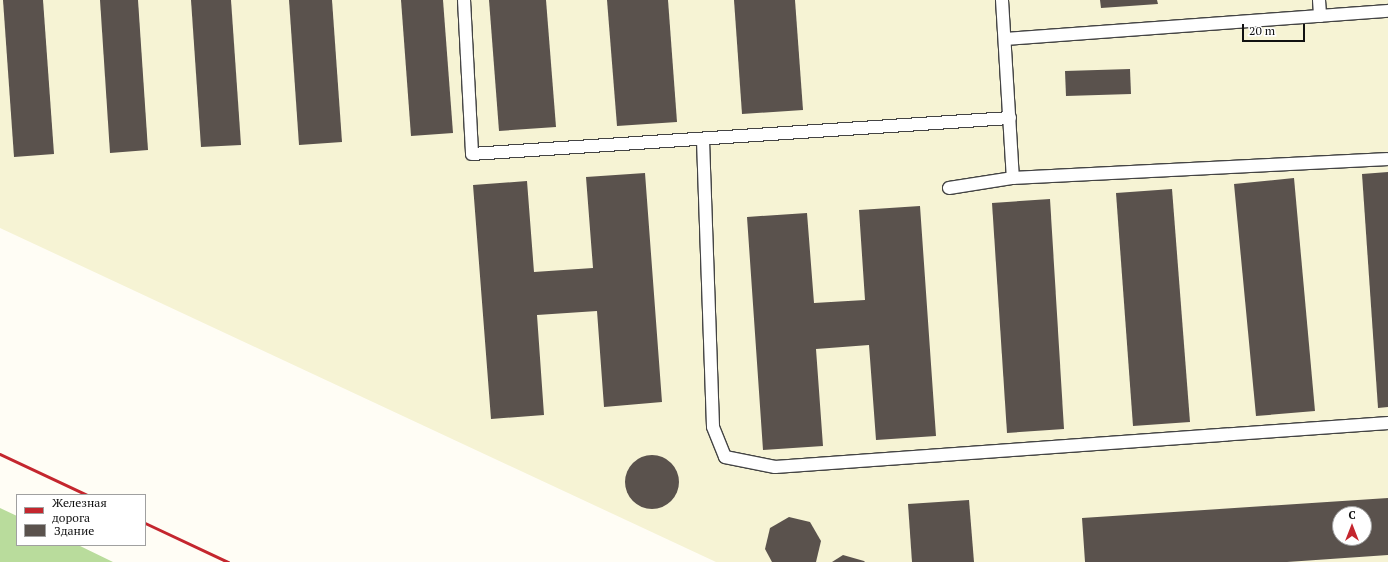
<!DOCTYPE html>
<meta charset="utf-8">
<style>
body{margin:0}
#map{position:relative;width:1388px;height:562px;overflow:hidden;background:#fffdf5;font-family:"PT Serif",serif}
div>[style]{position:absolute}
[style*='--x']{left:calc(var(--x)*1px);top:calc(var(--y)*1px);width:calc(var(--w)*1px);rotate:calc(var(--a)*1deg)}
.farmland>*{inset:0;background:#f6f3d4}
.forest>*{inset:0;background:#b9dc9c}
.building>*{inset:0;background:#5a524d}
.round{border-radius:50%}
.roads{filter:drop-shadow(1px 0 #444) drop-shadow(-1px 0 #444) drop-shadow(0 1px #444) drop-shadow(0 -1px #444)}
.service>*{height:12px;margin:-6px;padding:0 6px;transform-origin:6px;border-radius:6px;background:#fff}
.rail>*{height:3px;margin:-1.5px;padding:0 1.5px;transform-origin:1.5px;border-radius:1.5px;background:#c4262e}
span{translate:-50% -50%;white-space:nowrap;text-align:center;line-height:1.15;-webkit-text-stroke:4px #fff;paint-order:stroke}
.legend{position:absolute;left:16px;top:494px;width:130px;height:52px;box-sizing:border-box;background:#fff;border:1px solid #a0a0a0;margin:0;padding:5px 7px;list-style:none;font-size:12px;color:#111}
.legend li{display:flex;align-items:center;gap:8px;height:20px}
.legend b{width:20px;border:1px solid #a0a0a0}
.north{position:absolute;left:1332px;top:506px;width:40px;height:40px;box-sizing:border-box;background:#fff;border:1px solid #a0a0a0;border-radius:50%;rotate:0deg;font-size:11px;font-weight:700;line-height:16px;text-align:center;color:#111}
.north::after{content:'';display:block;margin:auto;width:14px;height:18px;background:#c4262e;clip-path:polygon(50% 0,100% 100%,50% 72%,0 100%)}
.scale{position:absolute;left:1242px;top:24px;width:63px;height:18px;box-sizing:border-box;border:2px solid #111;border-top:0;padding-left:5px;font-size:12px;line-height:14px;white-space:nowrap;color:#111;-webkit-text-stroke:3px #fff;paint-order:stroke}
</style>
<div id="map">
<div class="farmland">
<div style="clip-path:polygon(evenodd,0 0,1388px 0,1388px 562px,716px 562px,0 228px,0 0,1340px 514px,1364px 514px,1364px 538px,1340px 538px,1340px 514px)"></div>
</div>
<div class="forest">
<div style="clip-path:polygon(0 508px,17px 516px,17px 545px,78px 545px,113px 562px,0 562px)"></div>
</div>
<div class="building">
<div style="clip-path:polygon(3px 0,43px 0,54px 154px,14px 157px)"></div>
<div style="clip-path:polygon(100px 0,138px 0,148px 150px,110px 153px)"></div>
<div style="clip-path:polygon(191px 0,231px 0,241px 145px,201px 147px)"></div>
<div style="clip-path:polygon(289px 0,332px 0,342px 142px,299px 145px)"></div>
<div style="clip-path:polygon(401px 0,443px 0,453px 133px,411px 136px)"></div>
<div style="clip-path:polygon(489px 0,546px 0,556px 127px,499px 131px)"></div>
<div style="clip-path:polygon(607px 0,668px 0,677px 122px,617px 126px)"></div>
<div style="clip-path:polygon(734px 0,795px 0,803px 110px,742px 114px)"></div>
<div style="clip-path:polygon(1100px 0,1157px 0,1158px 4px,1101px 8px)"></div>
<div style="clip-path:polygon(1130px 69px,1131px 94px,1066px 96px,1065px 71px)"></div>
<div style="clip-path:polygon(1388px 172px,1388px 407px,1378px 408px,1362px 174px)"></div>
<div style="clip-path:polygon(645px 173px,662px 402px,604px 407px,597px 311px,537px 315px,544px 415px,491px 419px,473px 185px,527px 181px,534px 272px,593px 268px,586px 177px)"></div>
<div style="clip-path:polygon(1294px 178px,1315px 411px,1256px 416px,1234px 184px)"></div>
<div style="clip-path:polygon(1172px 189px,1190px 422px,1133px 426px,1116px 193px)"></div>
<div style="clip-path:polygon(1050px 199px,1064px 429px,1007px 433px,992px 203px)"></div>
<div style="clip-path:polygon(920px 206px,936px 436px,876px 440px,869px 345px,816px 349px,823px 446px,763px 450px,747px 217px,807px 213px,814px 303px,865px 300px,859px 210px)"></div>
<div class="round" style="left:625px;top:455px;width:54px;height:54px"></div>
<div style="clip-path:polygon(evenodd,1388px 498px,1388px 555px,1287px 562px,1085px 562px,1082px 518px,1388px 498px,1340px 514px,1364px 514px,1364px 538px,1340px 538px,1340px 514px)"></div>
<div style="clip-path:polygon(969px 500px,974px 562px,912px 562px,908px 504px)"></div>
<div style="clip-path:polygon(789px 517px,810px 522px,821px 541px,816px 562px,772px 562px,765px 549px,770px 528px)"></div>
<div style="clip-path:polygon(843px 555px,864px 561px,865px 562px,832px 562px)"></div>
</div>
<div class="roads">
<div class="service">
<div style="--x:464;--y:0;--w:154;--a:87"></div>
<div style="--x:472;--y:154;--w:539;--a:-3.83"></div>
<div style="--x:1002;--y:0;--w:178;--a:86.5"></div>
<div style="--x:1319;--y:0;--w:16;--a:86"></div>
<div style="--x:1005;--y:39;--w:384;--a:-4.2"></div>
<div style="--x:703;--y:140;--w:287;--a:88"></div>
<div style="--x:713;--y:427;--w:32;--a:68"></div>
<div style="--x:725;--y:457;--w:51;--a:11.3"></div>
<div style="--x:775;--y:467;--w:615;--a:-4.11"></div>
<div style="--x:949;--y:188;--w:65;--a:-8.9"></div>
<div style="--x:1013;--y:178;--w:375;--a:-2.9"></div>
</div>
</div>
<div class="rail">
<div style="--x:0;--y:454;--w:96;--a:25.2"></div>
<div style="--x:145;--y:523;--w:92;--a:25.2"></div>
</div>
<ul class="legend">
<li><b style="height:5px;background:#c4262e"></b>Железная дорога</li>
<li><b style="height:11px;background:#5a524d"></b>Здание</li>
</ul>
<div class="north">С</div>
<div class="scale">20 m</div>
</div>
